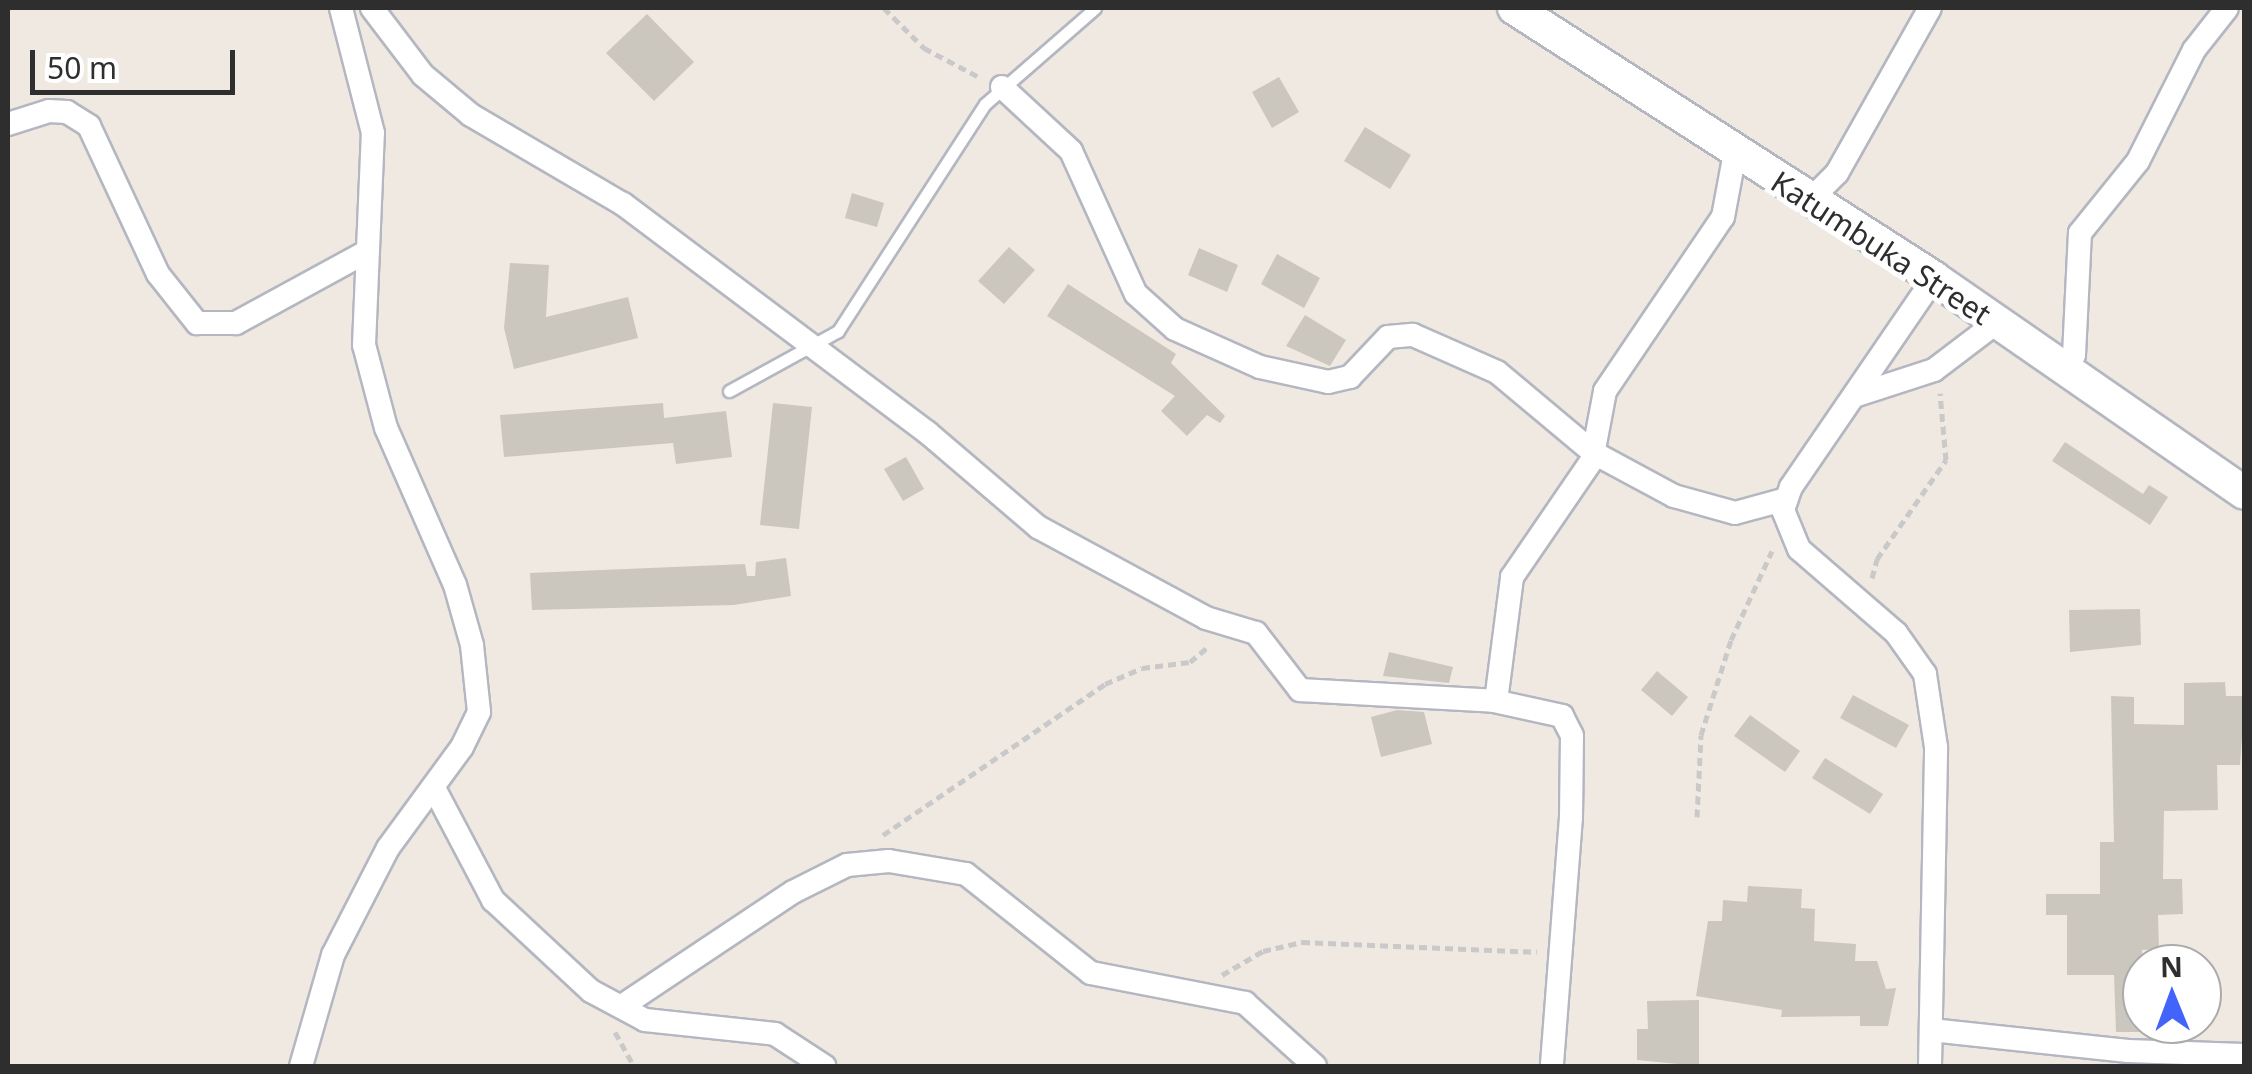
<!DOCTYPE html>
<style>
body{margin:0}
#map{position:relative;width:2252px;height:1074px;overflow:hidden;background:#efe9e1;font-family:"Noto Sans",sans-serif}
div>[style]{position:absolute}
[style*='--x']{left:calc(var(--x)*1px);top:calc(var(--y)*1px);width:calc(var(--w)*1px);rotate:calc(var(--a)*1deg)}
.building>*{inset:0;background:#cbc7bf}
.path>*{height:5px;margin-top:-2.5px;transform-origin:0;background:repeating-linear-gradient(90deg,#c9c9c9 0 8px,transparent 0 13px)}
.roads{filter:drop-shadow(2px 0 #b4b7c1) drop-shadow(-2px 0 #b4b7c1) drop-shadow(0 2px #b4b7c1) drop-shadow(0 -2px #b4b7c1)}
.service>*{height:11px;margin:-5.5px;padding:0 5.5px;transform-origin:5.5px;border-radius:5.5px;background:#fff}
.minor>*{height:22px;margin:-11px;padding:0 11px;transform-origin:11px;border-radius:11px;background:#fff}
.secondary>*{height:32px;margin:-16px;padding:0 16px;transform-origin:16px;border-radius:16px;background:#fff}
span{translate:-50% -50%;white-space:nowrap;text-align:center;line-height:1.15;-webkit-text-stroke:10px #fff;paint-order:stroke}
.street-label{font-size:30px;color:#2e2e2e}
.frame{position:absolute;inset:0;border:10px solid #2e2e2e;pointer-events:none}
.north{position:absolute;left:2122px;top:944px;width:100px;height:100px;box-sizing:border-box;background:#fff;border:2px solid #ababab;border-radius:50%;rotate:359deg;font-size:28px;font-weight:700;line-height:40px;text-align:center;color:#2e2e2e}
.north::after{content:'';display:block;margin:auto;width:35px;height:45px;background:#4264fb;clip-path:polygon(50% 0,100% 100%,50% 72%,0 100%)}
.scale{position:absolute;left:30px;top:50px;width:205px;height:45px;box-sizing:border-box;border:5px solid #2e2e2e;border-top:0;padding-left:12px;font-size:30px;line-height:35px;white-space:nowrap;color:#2e2e2e;-webkit-text-stroke:8px #fff;paint-order:stroke}
</style>
<div id="map">
<div class="building">
<div style="clip-path:polygon(647px 14px,694px 62px,654px 101px,606px 53px)"></div>
<div style="clip-path:polygon(1279px 77px,1299px 112px,1272px 128px,1252px 92px)"></div>
<div style="clip-path:polygon(1365px 127px,1411px 155px,1390px 189px,1344px 161px)"></div>
<div style="clip-path:polygon(852px 193px,884px 203px,877px 227px,845px 218px)"></div>
<div style="clip-path:polygon(1009px 247px,1035px 270px,1004px 304px,978px 281px)"></div>
<div style="clip-path:polygon(1199px 248px,1238px 265px,1227px 292px,1188px 275px)"></div>
<div style="clip-path:polygon(1277px 254px,1320px 278px,1304px 308px,1261px 284px)"></div>
<div style="clip-path:polygon(510px 263px,549px 265px,546px 317px,628px 297px,638px 338px,514px 369px,504px 328px)"></div>
<div style="clip-path:polygon(1068px 284px,1176px 354px,1171px 363px,1225px 416px,1220px 423px,1207px 415px,1187px 436px,1161px 411px,1175px 396px,1047px 316px)"></div>
<div style="clip-path:polygon(1305px 315px,1346px 340px,1330px 366px,1286px 346px)"></div>
<div style="clip-path:polygon(663px 403px,664px 418px,726px 411px,732px 457px,676px 464px,673px 443px,504px 457px,500px 415px)"></div>
<div style="clip-path:polygon(773px 403px,812px 407px,799px 529px,760px 525px)"></div>
<div style="clip-path:polygon(2065px 442px,2143px 494px,2149px 485px,2168px 497px,2150px 525px,2052px 461px)"></div>
<div style="clip-path:polygon(906px 457px,924px 489px,903px 501px,884px 469px)"></div>
<div style="clip-path:polygon(786px 558px,791px 596px,734px 605px,532px 610px,530px 573px,745px 564px,747px 576px,755px 576px,756px 562px)"></div>
<div style="clip-path:polygon(2140px 609px,2141px 645px,2070px 652px,2069px 610px)"></div>
<div style="clip-path:polygon(1389px 652px,1453px 667px,1449px 683px,1383px 676px)"></div>
<div style="clip-path:polygon(1657px 671px,1688px 697px,1672px 716px,1641px 690px)"></div>
<div style="clip-path:polygon(2225px 682px,2226px 696px,2242px 696px,2244px 709px,2240px 765px,2217px 765px,2218px 810px,2164px 811px,2163px 879px,2182px 879px,2183px 914px,2158px 915px,2159px 949px,2142px 950px,2142px 1032px,2116px 1032px,2114px 975px,2067px 975px,2067px 915px,2046px 915px,2046px 894px,2100px 894px,2100px 842px,2114px 842px,2111px 696px,2134px 697px,2134px 724px,2184px 725px,2184px 683px)"></div>
<div style="clip-path:polygon(1853px 695px,1909px 725px,1896px 748px,1840px 718px)"></div>
<div style="clip-path:polygon(1397px 710px,1424px 712px,1432px 744px,1381px 757px,1371px 717px)"></div>
<div style="clip-path:polygon(1750px 715px,1800px 751px,1785px 772px,1734px 736px)"></div>
<div style="clip-path:polygon(1825px 758px,1883px 794px,1870px 814px,1812px 778px)"></div>
<div style="clip-path:polygon(1748px 886px,1802px 889px,1801px 908px,1815px 909px,1814px 941px,1856px 944px,1855px 961px,1877px 961px,1886px 989px,1896px 988px,1888px 1026px,1860px 1026px,1860px 1016px,1781px 1017px,1782px 1010px,1696px 996px,1708px 921px,1722px 921px,1723px 900px,1747px 902px)"></div>
<div style="clip-path:polygon(1699px 1000px,1699px 1066px,1637px 1060px,1637px 1029px,1648px 1029px,1647px 1001px)"></div>
</div>
<div class="path">
<div style="--x:884;--y:8;--w:57;--a:45"></div>
<div style="--x:924;--y:48;--w:64;--a:27.8"></div>
<div style="--x:1872;--y:578;--w:20;--a:-75"></div>
<div style="--x:1877;--y:559;--w:121;--a:-55.1"></div>
<div style="--x:1946;--y:460;--w:67;--a:-95.1"></div>
<div style="--x:1697;--y:817;--w:82;--a:-87.2"></div>
<div style="--x:1701;--y:735;--w:100;--a:-72.5"></div>
<div style="--x:1731;--y:640;--w:98;--a:-65.3"></div>
<div style="--x:883;--y:835;--w:268;--a:-34.2"></div>
<div style="--x:1105;--y:684;--w:40;--a:-23.4"></div>
<div style="--x:1142;--y:668;--w:48;--a:-7.1"></div>
<div style="--x:1190;--y:662;--w:26;--a:-40"></div>
<div style="--x:1222;--y:975;--w:48;--a:-30.3"></div>
<div style="--x:1263;--y:951;--w:40;--a:-13"></div>
<div style="--x:1302;--y:942;--w:235;--a:2.4"></div>
<div style="--x:615;--y:1032;--w:39;--a:61"></div>
</div>
<div class="roads">
<div class="service">
<div style="--x:729;--y:391;--w:124;--a:-28.8"></div>
<div style="--x:838;--y:331;--w:270;--a:-57.1"></div>
<div style="--x:985;--y:104;--w:146;--a:-41.1"></div>
</div>
<div class="minor">
<div style="--x:372;--y:8;--w:84;--a:52.7"></div>
<div style="--x:423;--y:75;--w:62;--a:39.8"></div>
<div style="--x:471;--y:115;--w:176;--a:30.4"></div>
<div style="--x:623;--y:204;--w:381;--a:36.9"></div>
<div style="--x:928;--y:433;--w:145;--a:40.5"></div>
<div style="--x:1038;--y:527;--w:191;--a:28.4"></div>
<div style="--x:1206;--y:618;--w:52;--a:16.7"></div>
<div style="--x:1256;--y:633;--w:72;--a:52.3"></div>
<div style="--x:1300;--y:690;--w:194;--a:3.2"></div>
<div style="--x:1494;--y:701;--w:70;--a:12.4"></div>
<div style="--x:1562;--y:716;--w:22;--a:63"></div>
<div style="--x:1572;--y:736;--w:81;--a:90.7"></div>
<div style="--x:1571;--y:817;--w:250;--a:94.4"></div>
<div style="--x:1002;--y:87;--w:94;--a:42.8"></div>
<div style="--x:1071;--y:151;--w:157;--a:65.6"></div>
<div style="--x:1136;--y:294;--w:52;--a:41.9"></div>
<div style="--x:1175;--y:329;--w:93;--a:24.1"></div>
<div style="--x:1260;--y:367;--w:70;--a:12.4"></div>
<div style="--x:1328;--y:382;--w:23;--a:-13"></div>
<div style="--x:1350;--y:377;--w:55;--a:-46.5"></div>
<div style="--x:1388;--y:337;--w:25;--a:-5"></div>
<div style="--x:1413;--y:335;--w:92;--a:23.8"></div>
<div style="--x:1497;--y:372;--w:126;--a:39.9"></div>
<div style="--x:1594;--y:453;--w:91;--a:28.3"></div>
<div style="--x:1674;--y:496;--w:63;--a:15.6"></div>
<div style="--x:1735;--y:513;--w:50;--a:-15.2"></div>
<div style="--x:8;--y:124;--w:43;--a:-17.6"></div>
<div style="--x:49;--y:111;--w:18;--a:3"></div>
<div style="--x:67;--y:112;--w:26;--a:32"></div>
<div style="--x:89;--y:126;--w:163;--a:65"></div>
<div style="--x:158;--y:274;--w:63;--a:51.5"></div>
<div style="--x:197;--y:323;--w:39;--a:0"></div>
<div style="--x:236;--y:323;--w:150;--a:-28.6"></div>
<div style="--x:1808;--y:202;--w:41;--a:-45"></div>
<div style="--x:1837;--y:173;--w:189;--a:-60.6"></div>
<div style="--x:2065;--y:370;--w:17;--a:-59"></div>
<div style="--x:2074;--y:355;--w:122;--a:-87.2"></div>
<div style="--x:2080;--y:233;--w:92;--a:-51.1"></div>
<div style="--x:2138;--y:161;--w:124;--a:-63.2"></div>
<div style="--x:2194;--y:50;--w:53;--a:-51.8"></div>
<div style="--x:1857;--y:395;--w:81;--a:-18"></div>
<div style="--x:1934;--y:370;--w:79;--a:-37.3"></div>
<div style="--x:1496;--y:701;--w:125;--a:-82.6"></div>
<div style="--x:1512;--y:577;--w:142;--a:-55.6"></div>
<div style="--x:1592;--y:460;--w:70;--a:-79.3"></div>
<div style="--x:1605;--y:391;--w:210;--a:-55.9"></div>
<div style="--x:1723;--y:217;--w:65;--a:-79.4"></div>
<div style="--x:434;--y:788;--w:127;--a:62.2"></div>
<div style="--x:493;--y:900;--w:134;--a:42.9"></div>
<div style="--x:591;--y:991;--w:61;--a:28.2"></div>
<div style="--x:645;--y:1020;--w:131;--a:6.1"></div>
<div style="--x:775;--y:1034;--w:59;--a:33.1"></div>
<div style="--x:625;--y:1004;--w:202;--a:-33.7"></div>
<div style="--x:793;--y:892;--w:60;--a:-26.6"></div>
<div style="--x:847;--y:865;--w:42;--a:-5.4"></div>
<div style="--x:889;--y:861;--w:78;--a:9.6"></div>
<div style="--x:966;--y:874;--w:159;--a:38.4"></div>
<div style="--x:1091;--y:973;--w:157;--a:11"></div>
<div style="--x:1245;--y:1003;--w:94;--a:42"></div>
<div style="--x:1931;--y:1030;--w:198;--a:6.1"></div>
<div style="--x:2128;--y:1051;--w:116;--a:2"></div>
<div style="--x:301;--y:1066;--w:116;--a:-73.9"></div>
<div style="--x:333;--y:955;--w:120;--a:-62.8"></div>
<div style="--x:388;--y:848;--w:125;--a:-53.8"></div>
<div style="--x:462;--y:747;--w:39;--a:-64"></div>
<div style="--x:479;--y:712;--w:67;--a:-96"></div>
<div style="--x:472;--y:645;--w:62;--a:-105.8"></div>
<div style="--x:455;--y:585;--w:171;--a:-113.7"></div>
<div style="--x:386;--y:428;--w:86;--a:-104.8"></div>
<div style="--x:364;--y:345;--w:212;--a:-87.6"></div>
<div style="--x:373;--y:133;--w:129;--a:-104.4"></div>
<div style="--x:1930;--y:1066;--w:319;--a:-88.9"></div>
<div style="--x:1936;--y:747;--w:74;--a:-98.6"></div>
<div style="--x:1925;--y:674;--w:50;--a:-125.3"></div>
<div style="--x:1896;--y:633;--w:128;--a:-139.1"></div>
<div style="--x:1799;--y:549;--w:42;--a:-112.3"></div>
<div style="--x:1783;--y:510;--w:24;--a:-71"></div>
<div style="--x:1791;--y:487;--w:253;--a:-55.6"></div>
</div>
<div class="secondary">
<div style="--x:1514;--y:8;--w:499;--a:32.7"></div>
<div style="--x:1934;--y:278;--w:377;--a:34.7"></div>
</div>
</div>
<div class="street-label">
<span style="left:1881px;top:248px;rotate:33deg">Katumbuka Street</span>
</div>
<div class="frame"></div>
<div class="north">N</div>
<div class="scale">50 m</div>
</div>
